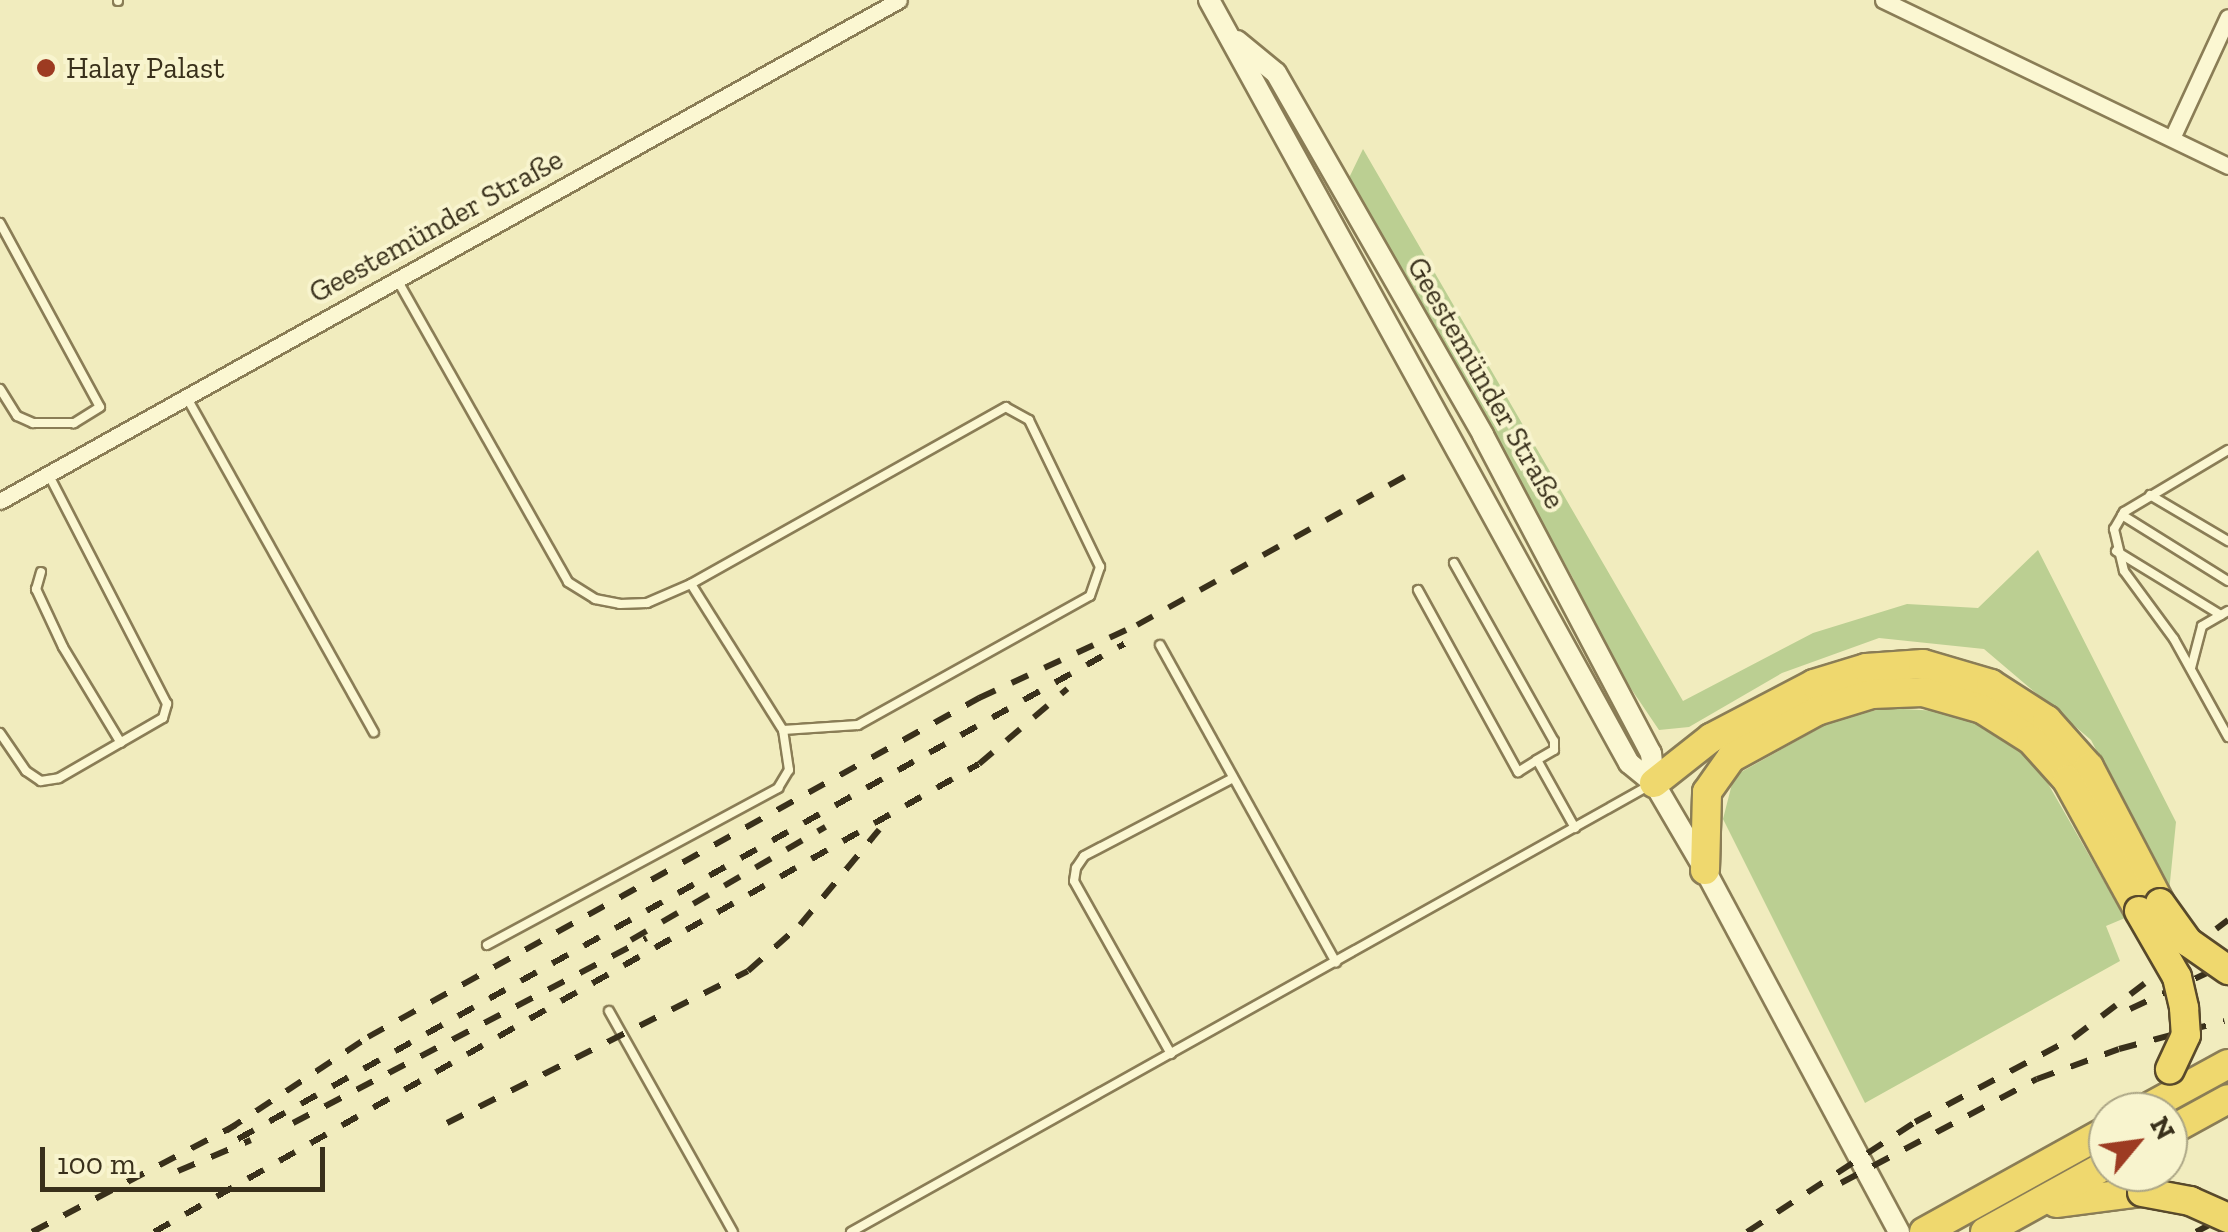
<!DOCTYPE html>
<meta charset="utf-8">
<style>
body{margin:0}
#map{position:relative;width:2228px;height:1232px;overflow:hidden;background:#f1ecbe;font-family:"Zilla Slab",serif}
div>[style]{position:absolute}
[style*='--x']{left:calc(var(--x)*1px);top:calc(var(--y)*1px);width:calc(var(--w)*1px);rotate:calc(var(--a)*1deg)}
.green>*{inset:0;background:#bbcf92}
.roads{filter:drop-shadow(2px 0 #8a7d56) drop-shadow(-2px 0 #8a7d56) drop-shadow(0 2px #8a7d56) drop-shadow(0 -2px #8a7d56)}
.service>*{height:8px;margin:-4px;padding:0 4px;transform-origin:4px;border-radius:4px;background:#fbf7d2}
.minor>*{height:15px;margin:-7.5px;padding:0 7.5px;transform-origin:7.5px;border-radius:7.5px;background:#fbf7d2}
.tertiary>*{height:20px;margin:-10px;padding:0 10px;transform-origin:10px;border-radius:10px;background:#fbf7d2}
.trunk>*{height:28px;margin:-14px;padding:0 14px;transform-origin:14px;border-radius:14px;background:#efd86e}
.rail>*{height:6px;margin-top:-3px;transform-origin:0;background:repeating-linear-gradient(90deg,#39301b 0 18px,transparent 0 36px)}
.bridges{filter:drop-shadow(2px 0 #58492b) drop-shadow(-2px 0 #58492b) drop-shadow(0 2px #58492b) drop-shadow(0 -2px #58492b)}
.trunk-bridge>*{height:28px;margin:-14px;padding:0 14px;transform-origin:14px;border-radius:14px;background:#efd86e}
.dots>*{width:28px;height:28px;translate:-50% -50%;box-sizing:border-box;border:5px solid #f8f4ce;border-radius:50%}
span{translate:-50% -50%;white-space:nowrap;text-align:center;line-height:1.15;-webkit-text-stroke:8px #f8f4ce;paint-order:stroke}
.poi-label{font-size:30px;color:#39301b}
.left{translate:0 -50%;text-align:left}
.street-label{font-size:30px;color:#39301b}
.north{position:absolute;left:2088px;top:1092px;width:100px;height:100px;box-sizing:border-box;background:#f8f4ce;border:2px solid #aca686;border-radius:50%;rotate:61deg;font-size:28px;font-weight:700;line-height:40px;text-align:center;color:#39301b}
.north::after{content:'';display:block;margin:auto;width:35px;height:45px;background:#9d3b22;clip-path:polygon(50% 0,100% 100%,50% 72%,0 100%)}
.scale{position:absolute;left:40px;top:1147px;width:285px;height:45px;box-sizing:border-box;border:5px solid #39301b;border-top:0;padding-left:12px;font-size:30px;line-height:35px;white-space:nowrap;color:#39301b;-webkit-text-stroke:8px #f8f4ce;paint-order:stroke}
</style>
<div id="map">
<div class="green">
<div style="clip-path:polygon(1363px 149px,1683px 701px,1813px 633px,1907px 604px,1978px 608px,2038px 550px,2176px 822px,2169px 892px,2091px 740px,1984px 649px,1879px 638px,1782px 673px,1689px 727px,1659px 730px,1594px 634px,1573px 578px,1348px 180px)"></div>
<div style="clip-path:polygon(1885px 708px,1939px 711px,1985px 724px,2031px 754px,2125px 918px,2106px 926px,2120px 961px,1865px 1103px,1723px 819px,1734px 776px,1834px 720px)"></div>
</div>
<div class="roads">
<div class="service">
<div style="--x:118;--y:0;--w:1;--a:90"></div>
<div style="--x:0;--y:223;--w:209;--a:61.5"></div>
<div style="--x:100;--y:407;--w:31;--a:148"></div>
<div style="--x:74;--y:423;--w:41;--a:180"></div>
<div style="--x:33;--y:423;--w:17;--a:-156"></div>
<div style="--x:17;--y:416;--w:32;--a:-122"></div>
<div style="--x:399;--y:283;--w:343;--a:60.5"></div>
<div style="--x:568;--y:582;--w:32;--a:32"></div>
<div style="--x:595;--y:599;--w:25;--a:11"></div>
<div style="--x:620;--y:604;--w:27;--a:-2"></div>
<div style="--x:647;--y:603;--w:48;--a:-23.4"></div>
<div style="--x:691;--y:584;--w:173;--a:57.8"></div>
<div style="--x:187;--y:398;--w:383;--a:60.8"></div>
<div style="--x:2228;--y:450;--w:121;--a:149.2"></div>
<div style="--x:2124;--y:512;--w:20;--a:120"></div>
<div style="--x:2114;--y:529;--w:43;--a:76.6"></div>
<div style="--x:2124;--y:571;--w:84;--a:53.7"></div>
<div style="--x:2174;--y:639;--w:112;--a:61.1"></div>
<div style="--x:2150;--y:495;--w:91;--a:30.5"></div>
<div style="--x:2122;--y:515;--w:125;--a:31.9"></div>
<div style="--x:2116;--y:551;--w:123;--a:31.4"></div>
<div style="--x:1454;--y:563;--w:204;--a:60.7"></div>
<div style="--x:1554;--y:741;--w:9;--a:90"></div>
<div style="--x:1554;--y:750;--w:20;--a:150"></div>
<div style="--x:1537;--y:760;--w:78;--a:60.8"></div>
<div style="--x:41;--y:572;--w:18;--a:106"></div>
<div style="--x:36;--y:589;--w:64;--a:65"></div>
<div style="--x:63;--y:647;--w:112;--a:58.9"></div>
<div style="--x:1418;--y:590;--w:208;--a:61.2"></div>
<div style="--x:1518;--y:772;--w:22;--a:-32"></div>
<div style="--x:1160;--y:645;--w:363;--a:61"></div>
<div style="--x:2191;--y:668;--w:43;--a:-75.3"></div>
<div style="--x:2202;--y:626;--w:30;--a:-30"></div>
<div style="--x:0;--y:733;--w:46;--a:55.6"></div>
<div style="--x:26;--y:771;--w:18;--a:34"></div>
<div style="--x:41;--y:781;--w:18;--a:-9"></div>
<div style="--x:59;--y:778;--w:120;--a:-30"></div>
<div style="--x:163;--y:718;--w:15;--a:-74"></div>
<div style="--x:167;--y:704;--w:258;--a:-117.3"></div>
<div style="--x:487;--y:945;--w:331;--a:-28.3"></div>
<div style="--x:778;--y:788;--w:21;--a:-59"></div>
<div style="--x:789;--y:770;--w:40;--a:-98.5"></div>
<div style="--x:783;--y:730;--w:75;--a:-3.8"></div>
<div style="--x:858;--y:725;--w:265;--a:-29.1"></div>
<div style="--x:1090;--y:596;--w:31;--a:-71"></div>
<div style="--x:1100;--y:567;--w:163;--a:-115.8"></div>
<div style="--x:1029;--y:420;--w:26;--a:-151"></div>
<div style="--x:1006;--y:407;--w:361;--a:150.7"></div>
<div style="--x:609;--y:1011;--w:253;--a:60.7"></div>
<div style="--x:1171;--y:1054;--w:198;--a:-119.3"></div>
<div style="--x:1074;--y:881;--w:13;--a:-81"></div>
<div style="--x:1076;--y:868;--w:14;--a:-56"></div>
<div style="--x:1084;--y:856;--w:168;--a:-27.6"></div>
<div style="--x:851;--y:1232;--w:916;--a:-29.22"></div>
</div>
<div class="minor">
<div style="--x:1883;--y:0;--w:383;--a:25.7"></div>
<div style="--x:2172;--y:138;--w:133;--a:-65.2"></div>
<div style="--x:0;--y:501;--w:1029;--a:-29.13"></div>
</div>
<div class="tertiary">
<div style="--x:1209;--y:0;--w:871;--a:61.17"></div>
<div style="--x:1629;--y:763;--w:32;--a:39"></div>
<div style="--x:1654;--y:783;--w:101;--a:59.6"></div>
<div style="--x:1705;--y:870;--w:411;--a:61.8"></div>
<div style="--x:1237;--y:41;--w:50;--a:39.4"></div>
<div style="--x:1276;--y:73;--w:417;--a:60.2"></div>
<div style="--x:1483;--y:435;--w:360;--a:62.2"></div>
<div style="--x:1651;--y:753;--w:30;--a:84"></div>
</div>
<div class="trunk">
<div style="--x:1654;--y:783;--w:73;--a:-38.3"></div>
<div style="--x:1711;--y:738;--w:116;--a:-27.7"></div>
<div style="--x:1814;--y:684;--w:54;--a:-17.1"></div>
<div style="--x:1866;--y:668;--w:57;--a:-4"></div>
<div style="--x:1923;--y:664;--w:71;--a:16.4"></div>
<div style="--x:1991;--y:684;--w:67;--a:32.7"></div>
<div style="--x:2047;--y:720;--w:63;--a:48.2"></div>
<div style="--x:2089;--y:767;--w:153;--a:62.4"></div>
<div style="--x:1705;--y:870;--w:78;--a:-88.5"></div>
<div style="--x:1707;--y:792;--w:42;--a:-54.8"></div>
<div style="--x:1731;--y:758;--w:98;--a:-28.7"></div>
<div style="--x:1817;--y:711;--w:58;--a:-17.2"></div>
<div style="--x:1872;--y:694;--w:51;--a:-2.2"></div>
<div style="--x:1923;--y:692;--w:61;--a:16.1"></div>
<div style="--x:1982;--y:709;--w:58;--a:32.3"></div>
<div style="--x:2031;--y:740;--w:54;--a:48"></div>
<div style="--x:2067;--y:780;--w:149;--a:61.2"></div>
<div style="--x:2140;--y:1112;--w:100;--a:-28.6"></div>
<div style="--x:2168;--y:1132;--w:68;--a:-28.8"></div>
<div style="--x:2056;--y:1203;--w:87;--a:-7.3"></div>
<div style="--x:1924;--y:1232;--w:210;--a:-29"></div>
<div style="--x:1985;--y:1232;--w:141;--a:-28.9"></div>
</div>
</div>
<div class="rail">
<div style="--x:631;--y:940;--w:225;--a:-30.2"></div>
<div style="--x:2130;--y:1009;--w:108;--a:-25.1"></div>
<div style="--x:293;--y:1123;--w:399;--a:-27.6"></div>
<div style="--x:447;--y:1123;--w:337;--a:-26.8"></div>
<div style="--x:748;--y:971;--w:69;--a:-41.5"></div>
<div style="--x:800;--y:925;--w:124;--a:-50.3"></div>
<div style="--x:226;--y:1131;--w:170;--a:-33.5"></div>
<div style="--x:368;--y:1037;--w:699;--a:-29.02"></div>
<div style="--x:979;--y:698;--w:174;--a:-24.8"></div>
<div style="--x:1137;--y:625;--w:311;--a:-29"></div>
<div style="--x:238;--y:1139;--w:1015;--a:-29.19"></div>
<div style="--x:178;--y:1171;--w:79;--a:-23"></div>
<div style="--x:1841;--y:1183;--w:222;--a:-28"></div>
<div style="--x:2037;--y:1079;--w:87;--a:-20.1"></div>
<div style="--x:2119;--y:1049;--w:109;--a:-14.9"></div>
<div style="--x:32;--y:1232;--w:230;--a:-27.7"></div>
<div style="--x:154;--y:1232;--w:948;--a:-29.57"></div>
<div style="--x:979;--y:764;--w:116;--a:-40.4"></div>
<div style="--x:1747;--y:1232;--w:201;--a:-33.2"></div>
<div style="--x:1915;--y:1122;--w:179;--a:-28"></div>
<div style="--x:2073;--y:1038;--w:195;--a:-37.3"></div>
<div style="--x:2196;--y:1232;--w:36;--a:-28"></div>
</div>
<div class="bridges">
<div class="trunk-bridge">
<div style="--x:2160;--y:903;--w:48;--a:54.3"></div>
<div style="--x:2188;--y:942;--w:49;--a:35"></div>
<div style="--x:2139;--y:911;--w:76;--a:60.1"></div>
<div style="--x:2177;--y:977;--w:32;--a:77"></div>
<div style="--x:2184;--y:1008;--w:27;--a:86"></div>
<div style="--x:2186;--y:1035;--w:38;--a:115"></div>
<div style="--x:2142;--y:1192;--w:49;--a:10.6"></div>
<div style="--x:2190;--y:1201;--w:42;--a:24.1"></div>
</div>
</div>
<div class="dots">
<div style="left:46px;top:68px;background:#9d3b22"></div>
</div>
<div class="poi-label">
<span class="left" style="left:66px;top:68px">Halay Palast</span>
</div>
<div class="street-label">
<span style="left:436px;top:226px;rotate:-29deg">Geestemünder Straße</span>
<span style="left:1486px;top:383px;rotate:60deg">Geestemünder Straße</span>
</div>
<div class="north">N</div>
<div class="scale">100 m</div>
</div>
